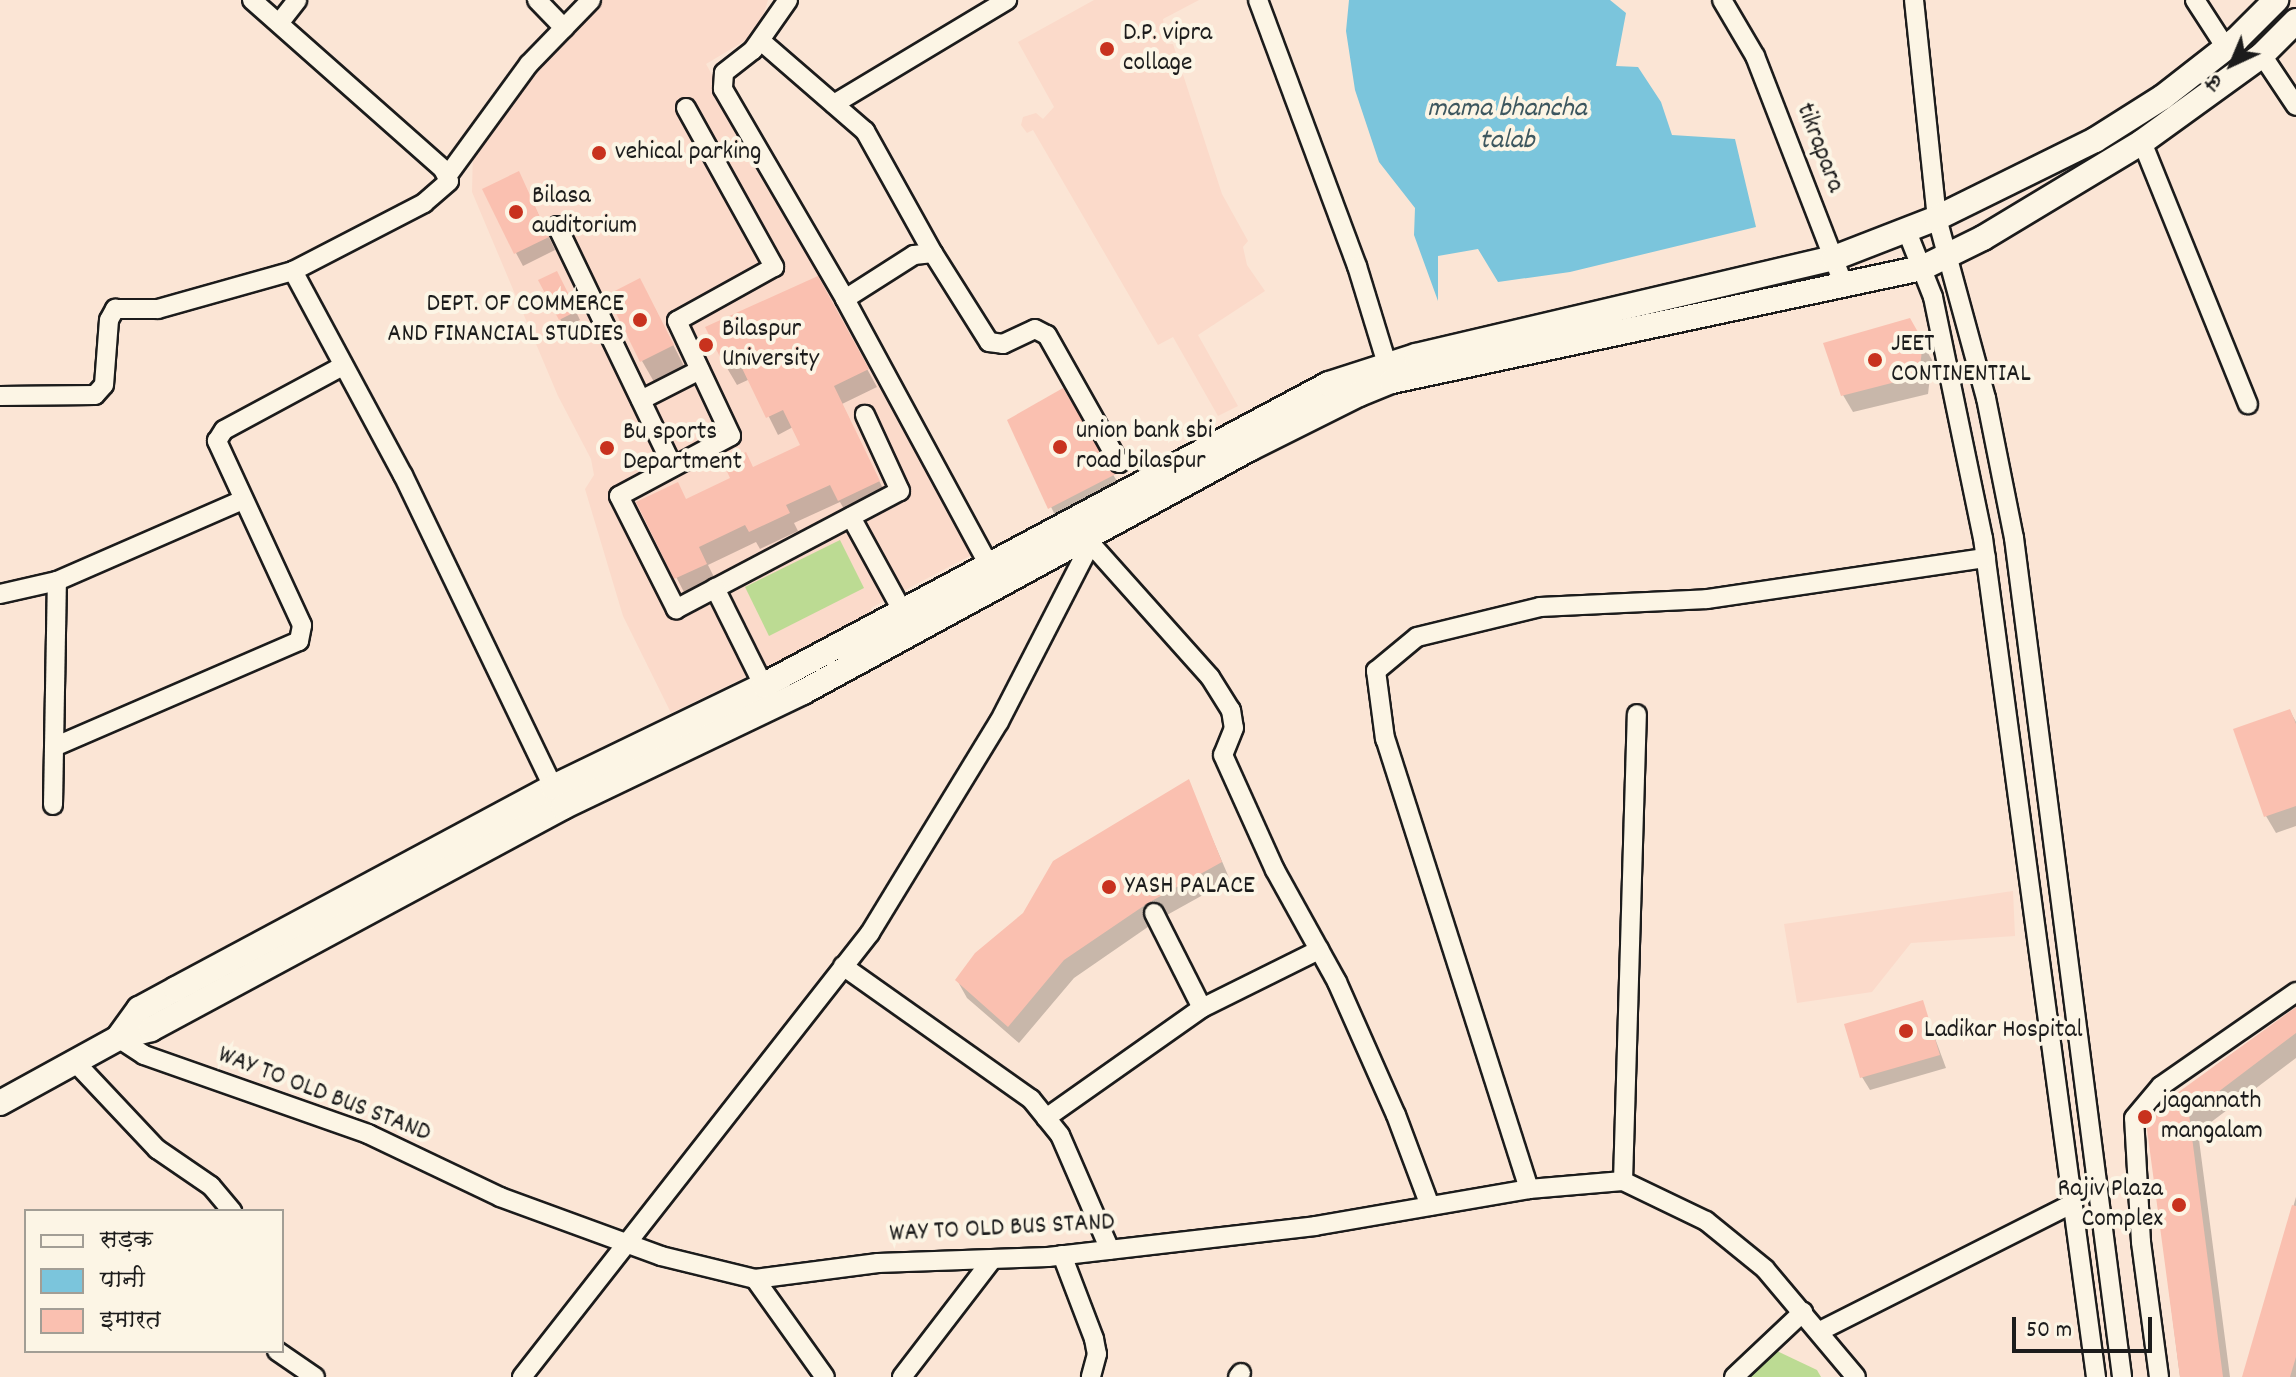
<!DOCTYPE html>
<meta charset="utf-8">
<style>
body{margin:0}
#map{position:relative;width:2296px;height:1377px;overflow:hidden;background:#fbe5d5;font-family:Dekko,"Playpen Sans Deva",sans-serif}
div>[style]{position:absolute}
[style*='--x']{left:calc(var(--x)*1px);top:calc(var(--y)*1px);width:calc(var(--w)*1px);rotate:calc(var(--a)*1deg)}
.built>*{inset:0;background:#fbdaca}
.green>*{inset:0;background:#bcdb93}
.water>*{inset:0;background:#7bc5dc}
.shadow>*{inset:0;background:#0003}
.building>*{inset:0;background:#fac0b0}
.roads{filter:drop-shadow(2px 0 #1c1c1c) drop-shadow(-2px 0 #1c1c1c) drop-shadow(0 2px #1c1c1c) drop-shadow(0 -2px #1c1c1c)}
.minor>*{height:18px;margin:-9px;padding:0 9px;transform-origin:9px;border-radius:9px;background:#fcf5e5}
.major>*{height:24px;margin:-12px;padding:0 12px;transform-origin:12px;border-radius:12px;background:#fcf5e5}
.dots>*{width:22px;height:22px;translate:-50% -50%;box-sizing:border-box;border:4px solid #fcf5e5;border-radius:50%}
span{translate:-50% -50%;white-space:nowrap;text-align:center;line-height:1.15;-webkit-text-stroke:8px #fcf5e5;paint-order:stroke}
.poi-label{font-size:26px;color:#1c1c1c}
.left{translate:0 -50%;text-align:left}
.right{translate:-100% -50%;text-align:right}
.street-label{font-size:26px;color:#1c1c1c}
.water-label{font-size:28px;color:#3d575f;font-style:italic}
.legend{position:absolute;left:24px;top:1209px;width:260px;height:144px;box-sizing:border-box;background:#fcf5e5;border:2px solid #a29e95;margin:0;padding:10px 14px;list-style:none;font-size:24px;color:#1c1c1c}
.legend li{display:flex;align-items:center;gap:16px;height:40px}
.legend b{width:40px;border:2px solid #a29e95}
.north{position:absolute;left:2192px;top:24px;width:80px;height:80px;-webkit-text-stroke:6px #fcf5e5;paint-order:stroke;rotate:224deg;font-size:22px;font-weight:700;line-height:32px;text-align:center;color:#1c1c1c}
.north::after{content:'';display:block;margin:auto;width:28px;height:36px;background:#1c1c1c;clip-path:polygon(50% 0,100% 100%,50% 72%,0 100%)}
.scale{position:absolute;left:2012px;top:1317px;width:140px;height:36px;box-sizing:border-box;border:4px solid #1c1c1c;border-top:0;padding-left:10px;font-size:24px;line-height:28px;white-space:nowrap;color:#1c1c1c;-webkit-text-stroke:6px #fcf5e5;paint-order:stroke}
</style>
<div id="map">
<div class="built">
<div style="clip-path:polygon(577px 0,768px 0,758px 33px,706px 64px,981px 550px,871px 608px,873px 615px,671px 713px,623px 616px,585px 489px,594px 475px,591px 459px,558px 396px,472px 192px,473px 149px,542px 36px)"></div>
<div style="clip-path:polygon(1094px 0,1199px 0,1163px 19px,1166px 44px,1173px 44px,1222px 194px,1248px 241px,1243px 247px,1247px 265px,1265px 291px,1198px 335px,1238px 406px,1218px 416px,1173px 337px,1158px 345px,1033px 130px,1027px 133px,1021px 125px,1023px 117px,1036px 113px,1043px 119px,1054px 107px,1018px 42px)"></div>
<div style="clip-path:polygon(2013px 891px,2015px 936px,1911px 943px,1872px 992px,1797px 1003px,1784px 924px)"></div>
</div>
<div class="green">
<div style="clip-path:polygon(840px 540px,864px 588px,769px 636px,745px 587px)"></div>
<div style="clip-path:polygon(1773px 1349px,1817px 1370px,1821px 1377px,1743px 1377px)"></div>
</div>
<div class="water">
<div style="clip-path:polygon(1349px 0,1610px 0,1626px 13px,1616px 66px,1638px 67px,1661px 102px,1672px 135px,1735px 139px,1756px 227px,1570px 272px,1498px 282px,1478px 249px,1438px 256px,1438px 301px,1414px 235px,1415px 208px,1379px 162px,1355px 90px,1346px 31px)"></div>
</div>
<div class="shadow">
<div style="clip-path:polygon(525px 186px,555px 250px,523px 266px,516px 253px)"></div>
<div style="clip-path:polygon(817px 278px,877px 387px,842px 404px,888px 499px,849px 518px,840px 502px,794px 523px,798px 531px,760px 549px,756px 542px,708px 565px,716px 581px,686px 596px,638px 503px,687px 501px,802px 446px,793px 427px,778px 435px,750px 379px,737px 385px,727px 368px)"></div>
<div style="clip-path:polygon(561px 281px,580px 320px,565px 327px,560px 319px)"></div>
<div style="clip-path:polygon(654px 307px,687px 372px,657px 387px,642px 361px)"></div>
<div style="clip-path:polygon(1909px 320px,1932px 360px,1928px 394px,1853px 412px,1843px 395px)"></div>
<div style="clip-path:polygon(1062px 390px,1129px 501px,1064px 534px,1010px 421px)"></div>
<div style="clip-path:polygon(2290px 711px,2296px 722px,2296px 826px,2276px 833px,2266px 816px)"></div>
<div style="clip-path:polygon(1188px 782px,1230px 880px,1158px 920px,1074px 978px,1019px 1043px,967px 998px,957px 980px)"></div>
<div style="clip-path:polygon(1922px 1003px,1946px 1068px,1870px 1090px,1862px 1077px)"></div>
<div style="clip-path:polygon(2296px 1009px,2296px 1058px,2198px 1132px,2230px 1377px,2180px 1377px,2148px 1123px,2216px 1065px)"></div>
<div style="clip-path:polygon(2296px 1197px,2296px 1377px,2244px 1377px)"></div>
</div>
<div class="building">
<div style="clip-path:polygon(519px 171px,549px 237px,514px 254px,482px 189px)"></div>
<div style="clip-path:polygon(557px 271px,577px 311px,559px 320px,538px 280px)"></div>
<div style="clip-path:polygon(818px 276px,869px 369px,834px 386px,880px 481px,838px 501px,830px 485px,786px 505px,790px 513px,749px 532px,745px 525px,699px 547px,707px 564px,674px 579px,636px 502px,678px 482px,686px 499px,730px 478px,723px 463px,746px 452px,753px 467px,800px 445px,783px 410px,766px 418px,739px 362px,726px 369px,705px 327px)"></div>
<div style="clip-path:polygon(640px 278px,674px 345px,640px 362px,607px 295px)"></div>
<div style="clip-path:polygon(1910px 318px,1923px 341px,1919px 376px,1841px 396px,1823px 343px)"></div>
<div style="clip-path:polygon(1063px 388px,1116px 474px,1048px 509px,1007px 420px)"></div>
<div style="clip-path:polygon(2290px 709px,2296px 724px,2296px 806px,2264px 817px,2233px 729px)"></div>
<div style="clip-path:polygon(1189px 779px,1222px 862px,1148px 903px,1064px 960px,1008px 1027px,955px 980px,975px 953px,1023px 913px,1053px 861px)"></div>
<div style="clip-path:polygon(1923px 1000px,1940px 1055px,1860px 1078px,1844px 1024px)"></div>
<div style="clip-path:polygon(2296px 1007px,2296px 1033px,2189px 1114px,2223px 1377px,2180px 1377px,2146px 1122px,2162px 1104px)"></div>
<div style="clip-path:polygon(2292px 1205px,2296px 1206px,2296px 1357px,2290px 1377px,2242px 1377px)"></div>
</div>
<div class="roads">
<div class="minor">
<div style="--x:537;--y:0;--w:39;--a:46"></div>
<div style="--x:788;--y:0;--w:61;--a:125"></div>
<div style="--x:753;--y:50;--w:37;--a:142"></div>
<div style="--x:724;--y:73;--w:16;--a:94"></div>
<div style="--x:723;--y:89;--w:243;--a:59.8"></div>
<div style="--x:845;--y:299;--w:302;--a:61.6"></div>
<div style="--x:1258;--y:0;--w:284;--a:69.6"></div>
<div style="--x:1357;--y:266;--w:113;--a:73"></div>
<div style="--x:1722;--y:0;--w:65;--a:59.5"></div>
<div style="--x:1755;--y:56;--w:243;--a:68.8"></div>
<div style="--x:1914;--y:0;--w:219;--a:84"></div>
<div style="--x:1937;--y:218;--w:187;--a:74.8"></div>
<div style="--x:1986;--y:398;--w:143;--a:78.7"></div>
<div style="--x:2014;--y:538;--w:846;--a:82.66"></div>
<div style="--x:2195;--y:0;--w:57;--a:57.1"></div>
<div style="--x:280;--y:22;--w:28;--a:-52"></div>
<div style="--x:761;--y:41;--w:138;--a:40.9"></div>
<div style="--x:865;--y:131;--w:140;--a:60.9"></div>
<div style="--x:2262;--y:55;--w:61;--a:56.3"></div>
<div style="--x:834;--y:104;--w:202;--a:-31"></div>
<div style="--x:686;--y:108;--w:182;--a:61"></div>
<div style="--x:774;--y:267;--w:111;--a:150.9"></div>
<div style="--x:677;--y:321;--w:127;--a:64.8"></div>
<div style="--x:731;--y:436;--w:127;--a:151.8"></div>
<div style="--x:619;--y:496;--w:127;--a:63.2"></div>
<div style="--x:676;--y:609;--w:253;--a:-27.8"></div>
<div style="--x:900;--y:491;--w:84;--a:-114.7"></div>
<div style="--x:2142;--y:142;--w:283;--a:68"></div>
<div style="--x:448;--y:175;--w:137;--a:-53.9"></div>
<div style="--x:529;--y:64;--w:89;--a:-45.9"></div>
<div style="--x:557;--y:226;--w:267;--a:64.3"></div>
<div style="--x:1906;--y:229;--w:73;--a:68.3"></div>
<div style="--x:1933;--y:297;--w:246;--a:78.3"></div>
<div style="--x:1983;--y:538;--w:847;--a:82.33"></div>
<div style="--x:293;--y:271;--w:232;--a:61.7"></div>
<div style="--x:403;--y:475;--w:357;--a:64.3"></div>
<div style="--x:845;--y:299;--w:82;--a:-32.5"></div>
<div style="--x:914;--y:255;--w:19;--a:-6"></div>
<div style="--x:933;--y:253;--w:105;--a:57.8"></div>
<div style="--x:989;--y:342;--w:14;--a:8"></div>
<div style="--x:1003;--y:344;--w:35;--a:-25"></div>
<div style="--x:1035;--y:329;--w:13;--a:27"></div>
<div style="--x:1047;--y:335;--w:147;--a:60.6"></div>
<div style="--x:0;--y:396;--w:95;--a:-0.6"></div>
<div style="--x:95;--y:395;--w:13;--a:-48"></div>
<div style="--x:104;--y:385;--w:65;--a:-85.6"></div>
<div style="--x:109;--y:320;--w:13;--a:-61"></div>
<div style="--x:115;--y:309;--w:43;--a:0"></div>
<div style="--x:158;--y:309;--w:140;--a:-15.7"></div>
<div style="--x:293;--y:271;--w:148;--a:-27.4"></div>
<div style="--x:424;--y:203;--w:33;--a:-41"></div>
<div style="--x:449;--y:181;--w:13;--a:-117"></div>
<div style="--x:443;--y:169;--w:255;--a:-138.5"></div>
<div style="--x:641;--y:400;--w:66;--a:-27"></div>
<div style="--x:851;--y:517;--w:108;--a:61.3"></div>
<div style="--x:1092;--y:545;--w:177;--a:48.2"></div>
<div style="--x:1210;--y:677;--w:39;--a:58"></div>
<div style="--x:1231;--y:710;--w:18;--a:81"></div>
<div style="--x:1234;--y:728;--w:29;--a:112"></div>
<div style="--x:1223;--y:755;--w:126;--a:65.7"></div>
<div style="--x:1275;--y:870;--w:128;--a:61"></div>
<div style="--x:1337;--y:982;--w:145;--a:66.1"></div>
<div style="--x:1396;--y:1115;--w:97;--a:69.5"></div>
<div style="--x:715;--y:588;--w:122;--a:63.6"></div>
<div style="--x:0;--y:594;--w:58;--a:-12.8"></div>
<div style="--x:57;--y:581;--w:202;--a:-23.6"></div>
<div style="--x:54;--y:747;--w:267;--a:-23.4"></div>
<div style="--x:299;--y:641;--w:16;--a:-79"></div>
<div style="--x:302;--y:625;--w:203;--a:-114.8"></div>
<div style="--x:217;--y:441;--w:13;--a:-58"></div>
<div style="--x:224;--y:430;--w:133;--a:-28.3"></div>
<div style="--x:53;--y:805;--w:224;--a:-89"></div>
<div style="--x:1154;--y:913;--w:106;--a:63.2"></div>
<div style="--x:843;--y:966;--w:230;--a:35.3"></div>
<div style="--x:1031;--y:1099;--w:46;--a:51.1"></div>
<div style="--x:1060;--y:1135;--w:125;--a:66.5"></div>
<div style="--x:118;--y:1038;--w:31;--a:33"></div>
<div style="--x:144;--y:1055;--w:238;--a:19.4"></div>
<div style="--x:368;--y:1134;--w:146;--a:25.5"></div>
<div style="--x:500;--y:1197;--w:171;--a:20.1"></div>
<div style="--x:661;--y:1256;--w:97;--a:13.7"></div>
<div style="--x:755;--y:1279;--w:124;--a:-7.4"></div>
<div style="--x:878;--y:1263;--w:170;--a:-2"></div>
<div style="--x:1048;--y:1257;--w:269;--a:-6.6"></div>
<div style="--x:1315;--y:1226;--w:217;--a:-9.8"></div>
<div style="--x:1529;--y:1189;--w:94;--a:-4.9"></div>
<div style="--x:1623;--y:1181;--w:92;--a:25.7"></div>
<div style="--x:1706;--y:1221;--w:76;--a:39.1"></div>
<div style="--x:1765;--y:1269;--w:141;--a:49.9"></div>
<div style="--x:75;--y:1062;--w:120;--a:46.7"></div>
<div style="--x:157;--y:1149;--w:65;--a:34.4"></div>
<div style="--x:211;--y:1186;--w:33;--a:50"></div>
<div style="--x:1046;--y:1118;--w:191;--a:-35.2"></div>
<div style="--x:1202;--y:1008;--w:131;--a:-26.4"></div>
<div style="--x:1623;--y:1181;--w:467;--a:-88.3"></div>
<div style="--x:1529;--y:1189;--w:472;--a:-107.7"></div>
<div style="--x:1385;--y:739;--w:69;--a:-97.5"></div>
<div style="--x:1376;--y:671;--w:53;--a:-39.7"></div>
<div style="--x:1417;--y:637;--w:127;--a:-13.7"></div>
<div style="--x:1540;--y:607;--w:167;--a:-2.7"></div>
<div style="--x:1707;--y:599;--w:282;--a:-8.4"></div>
<div style="--x:1062;--y:1255;--w:90;--a:69.1"></div>
<div style="--x:1094;--y:1339;--w:15;--a:79"></div>
<div style="--x:1097;--y:1354;--w:24;--a:105"></div>
<div style="--x:755;--y:1279;--w:120;--a:54.5"></div>
<div style="--x:1820;--y:1331;--w:284;--a:-26.8"></div>
<div style="--x:277;--y:1351;--w:46;--a:34.4"></div>
<div style="--x:522;--y:1377;--w:564;--a:-51.91"></div>
<div style="--x:870;--y:933;--w:247;--a:-58.6"></div>
<div style="--x:999;--y:722;--w:212;--a:-62.8"></div>
<div style="--x:902;--y:1377;--w:146;--a:-52.5"></div>
<div style="--x:1238;--y:1377;--w:5;--a:-53"></div>
<div style="--x:1734;--y:1377;--w:95;--a:-43.3"></div>
<div style="--x:2159;--y:1377;--w:136;--a:-97.6"></div>
<div style="--x:2141;--y:1242;--w:124;--a:-93.2"></div>
<div style="--x:2134;--y:1118;--w:42;--a:-49.8"></div>
<div style="--x:2161;--y:1086;--w:165;--a:-34.8"></div>
</div>
<div class="major">
<div style="--x:118;--y:1038;--w:36;--a:-54"></div>
<div style="--x:139;--y:1009;--w:42;--a:-28.4"></div>
<div style="--x:176;--y:989;--w:428;--a:-28.2"></div>
<div style="--x:553;--y:787;--w:234;--a:-25.8"></div>
<div style="--x:764;--y:685;--w:640;--a:-28.05"></div>
<div style="--x:1329;--y:384;--w:91;--a:-17.8"></div>
<div style="--x:1416;--y:356;--w:429;--a:-13.2"></div>
<div style="--x:1834;--y:258;--w:110;--a:-21.2"></div>
<div style="--x:1937;--y:218;--w:176;--a:-26.3"></div>
<div style="--x:2095;--y:140;--w:80;--a:-32.3"></div>
<div style="--x:2163;--y:97;--w:93;--a:-38"></div>
<div style="--x:2236;--y:40;--w:57;--a:-45"></div>
<div style="--x:0;--y:1103;--w:135;--a:-28.8"></div>
<div style="--x:118;--y:1038;--w:34;--a:-15"></div>
<div style="--x:151;--y:1029;--w:468;--a:-28.3"></div>
<div style="--x:563;--y:807;--w:266;--a:-25.6"></div>
<div style="--x:803;--y:692;--w:508;--a:-28.58"></div>
<div style="--x:1249;--y:449;--w:123;--a:-26.6"></div>
<div style="--x:1359;--y:394;--w:35;--a:-22"></div>
<div style="--x:1392;--y:381;--w:542;--a:-12.04"></div>
<div style="--x:1922;--y:268;--w:68;--a:-26.2"></div>
<div style="--x:1983;--y:238;--w:186;--a:-31.1"></div>
<div style="--x:2142;--y:142;--w:148;--a:-35.9"></div>
<div style="--x:2262;--y:55;--w:48;--a:-45"></div>
</div>
</div>
<div class="dots">
<div style="left:1107px;top:49px;background:#c8321e"></div>
<div style="left:599px;top:153px;background:#c8321e"></div>
<div style="left:516px;top:212px;background:#c8321e"></div>
<div style="left:640px;top:320px;background:#c8321e"></div>
<div style="left:706px;top:345px;background:#c8321e"></div>
<div style="left:1875px;top:360px;background:#c8321e"></div>
<div style="left:1060px;top:447px;background:#c8321e"></div>
<div style="left:607px;top:448px;background:#c8321e"></div>
<div style="left:1109px;top:887px;background:#c8321e"></div>
<div style="left:1906px;top:1031px;background:#c8321e"></div>
<div style="left:2145px;top:1117px;background:#c8321e"></div>
<div style="left:2179px;top:1205px;background:#c8321e"></div>
</div>
<div class="poi-label">
<span class="left" style="left:1123px;top:49px">D.P. vipra<br>collage</span>
<span class="left" style="left:615px;top:153px">vehical parking</span>
<span class="left" style="left:532px;top:212px">Bilasa<br>auditorium</span>
<span class="right" style="left:624px;top:320px">DEPT. OF COMMERCE<br>AND FINANCIAL STUDIES</span>
<span class="left" style="left:722px;top:345px">Bilaspur<br>University</span>
<span class="left" style="left:1891px;top:360px">JEET<br>CONTINENTIAL</span>
<span class="left" style="left:1076px;top:447px">union bank sbi<br>road bilaspur</span>
<span class="left" style="left:623px;top:448px">Bu sports<br>Department</span>
<span class="left" style="left:1125px;top:887px">YASH PALACE</span>
<span class="left" style="left:1924px;top:1031px">Ladikar Hospital</span>
<span class="left" style="left:2161px;top:1117px">jagannath<br>mangalam</span>
<span class="right" style="left:2163px;top:1205px">Rajiv Plaza<br>Complex</span>
</div>
<div class="street-label">
<span style="left:1819px;top:148px;rotate:69deg">tikrapara</span>
<span style="left:324px;top:1095px;rotate:21deg">WAY TO OLD BUS STAND</span>
<span style="left:1002px;top:1229px;rotate:-3deg">WAY TO OLD BUS STAND</span>
</div>
<div class="water-label">
<span style="left:1507px;top:126px">mama bhancha<br>talab</span>
</div>
<ul class="legend">
<li><b style="height:10px;background:#fcf5e5"></b>सड़क</li>
<li><b style="height:22px;background:#7bc5dc"></b>पानी</li>
<li><b style="height:22px;background:#fac0b0"></b>इमारत</li>
</ul>
<div class="north">उ</div>
<div class="scale">50 m</div>
</div>
